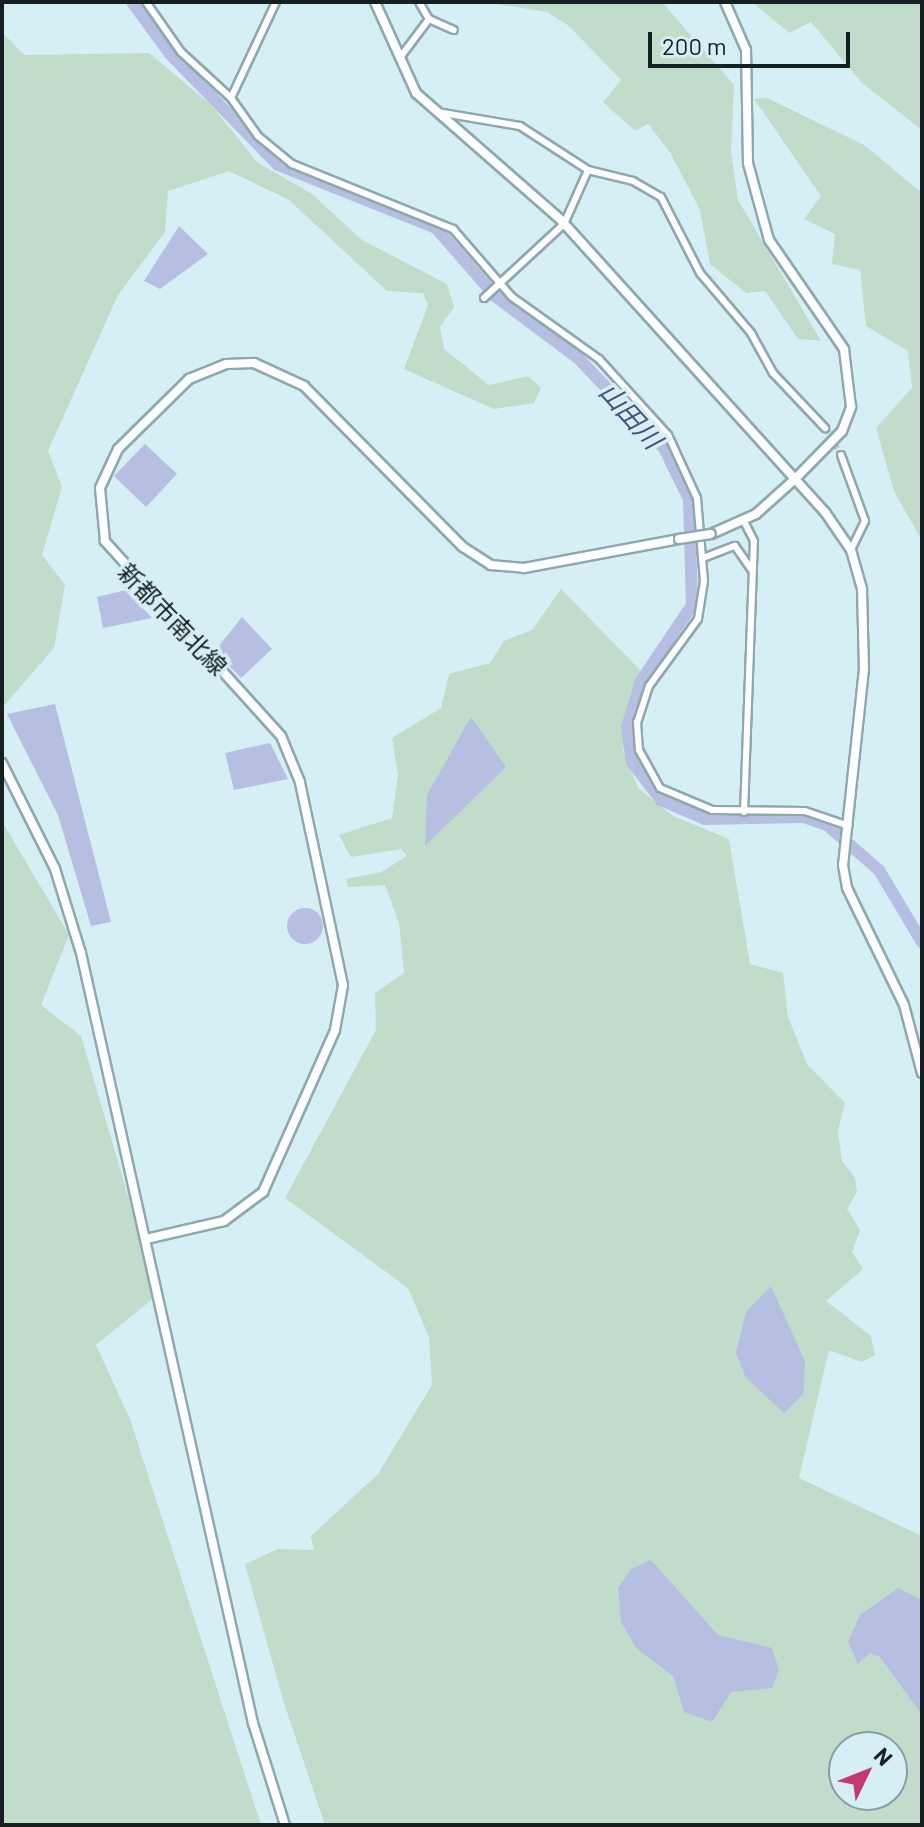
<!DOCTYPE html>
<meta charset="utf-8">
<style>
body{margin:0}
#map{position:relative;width:924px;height:1827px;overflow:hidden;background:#d5eff5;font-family:Barlow,"Noto Sans JP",sans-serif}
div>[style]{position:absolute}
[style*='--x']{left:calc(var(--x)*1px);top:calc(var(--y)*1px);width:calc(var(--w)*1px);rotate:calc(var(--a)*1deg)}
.green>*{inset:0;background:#c1dccb}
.water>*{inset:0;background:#b6bfe2}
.round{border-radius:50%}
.river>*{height:12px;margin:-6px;padding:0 6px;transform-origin:6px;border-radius:6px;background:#b6bfe2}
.street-tunnel>*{height:6px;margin-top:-3px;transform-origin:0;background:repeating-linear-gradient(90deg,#afc5cb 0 6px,transparent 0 9px)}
.roads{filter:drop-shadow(2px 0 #8fa8ae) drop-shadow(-2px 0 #8fa8ae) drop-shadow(0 2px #8fa8ae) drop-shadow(0 -2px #8fa8ae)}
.street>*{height:6px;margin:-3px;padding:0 3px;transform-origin:3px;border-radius:3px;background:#fff}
.secondary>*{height:8px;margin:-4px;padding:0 4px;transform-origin:4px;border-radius:4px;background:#fff}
.bridges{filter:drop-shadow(2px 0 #8fa8ae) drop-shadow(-2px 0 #8fa8ae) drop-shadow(0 2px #8fa8ae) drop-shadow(0 -2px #8fa8ae)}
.secondary-bridge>*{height:8px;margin:-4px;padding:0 4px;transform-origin:4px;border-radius:4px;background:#fff}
span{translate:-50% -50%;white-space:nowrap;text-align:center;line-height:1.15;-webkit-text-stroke:7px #d5eff5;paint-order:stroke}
.street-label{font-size:24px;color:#161f22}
.water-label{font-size:26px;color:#444f7f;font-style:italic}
.frame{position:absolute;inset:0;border:4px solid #161f22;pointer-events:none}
.north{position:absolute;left:828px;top:1731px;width:80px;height:80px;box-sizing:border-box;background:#d5eff5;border:2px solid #899ca1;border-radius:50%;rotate:47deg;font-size:22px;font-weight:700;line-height:32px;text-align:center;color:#161f22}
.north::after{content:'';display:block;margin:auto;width:28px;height:36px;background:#c23870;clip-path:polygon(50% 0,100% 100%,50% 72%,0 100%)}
.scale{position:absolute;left:648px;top:32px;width:202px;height:36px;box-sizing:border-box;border:4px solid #161f22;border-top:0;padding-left:10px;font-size:24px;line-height:28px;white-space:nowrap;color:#161f22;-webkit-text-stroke:6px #d5eff5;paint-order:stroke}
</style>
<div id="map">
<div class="green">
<div style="clip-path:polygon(484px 2px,662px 2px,734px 85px,731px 151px,738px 200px,821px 341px,798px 339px,765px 291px,746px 293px,710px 264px,700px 210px,670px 152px,648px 124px,635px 131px,603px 102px,621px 80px,569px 26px,547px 12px)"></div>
<div style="clip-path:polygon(752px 2px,922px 2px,922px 130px,862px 83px,811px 22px,789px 33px)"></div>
<div style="clip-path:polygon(2px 32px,24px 55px,149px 53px,212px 106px,257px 162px,312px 194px,362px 240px,447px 284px,454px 307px,440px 327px,444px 349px,489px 385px,528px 376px,541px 388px,534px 403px,494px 409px,404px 369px,428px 305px,423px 293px,387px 291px,289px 200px,229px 171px,168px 191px,165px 232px,118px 295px,48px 451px,62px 487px,42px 555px,65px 585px,54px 648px,2px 708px)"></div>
<div style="clip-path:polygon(767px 98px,864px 145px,922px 193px,922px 541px,894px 491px,876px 428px,912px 388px,908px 351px,866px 326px,860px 270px,832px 264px,835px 234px,804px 219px,821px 196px,754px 99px)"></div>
<div style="clip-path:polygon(evenodd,561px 589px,640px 670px,623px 750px,638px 788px,673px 816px,729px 839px,750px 964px,783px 973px,788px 1017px,807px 1064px,845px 1103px,838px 1131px,842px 1161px,855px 1177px,857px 1192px,847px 1209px,860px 1230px,852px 1252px,863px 1269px,826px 1301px,871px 1336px,875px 1355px,862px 1362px,829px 1350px,799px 1478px,922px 1536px,922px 1825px,325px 1825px,283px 1700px,245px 1564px,278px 1549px,314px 1550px,311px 1536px,378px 1474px,432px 1385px,429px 1337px,408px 1288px,285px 1198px,376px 1030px,375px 993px,404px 973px,399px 923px,385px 885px,348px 887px,346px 879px,381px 872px,407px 856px,401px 849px,351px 857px,339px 835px,392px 818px,398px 775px,392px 738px,441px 708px,449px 674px,490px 663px,504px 641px,532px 630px,561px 589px,844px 1747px,892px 1747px,892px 1795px,844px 1795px,844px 1747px)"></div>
<div style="clip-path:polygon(2px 821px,69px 935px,41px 1005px,81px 1036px,157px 1295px,96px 1345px,130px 1419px,261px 1825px,2px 1825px)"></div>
</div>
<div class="water">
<div style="clip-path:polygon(179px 226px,208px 254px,160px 289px,144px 281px)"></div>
<div style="clip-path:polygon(145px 444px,177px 474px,146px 507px,114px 476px)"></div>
<div style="clip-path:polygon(126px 590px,152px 618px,103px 628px,97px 597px)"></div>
<div style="clip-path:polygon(242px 617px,272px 649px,241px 678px,215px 651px)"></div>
<div style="clip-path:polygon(55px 704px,111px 922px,91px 926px,58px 815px,7px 714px)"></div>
<div style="clip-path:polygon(471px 717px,506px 767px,425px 846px,427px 795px)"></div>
<div style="clip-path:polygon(270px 743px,288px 779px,234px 790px,225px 753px)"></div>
<div class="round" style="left:287px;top:908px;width:36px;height:36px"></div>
<div style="clip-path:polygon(771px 1286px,805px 1361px,803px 1394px,784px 1413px,746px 1378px,736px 1353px,746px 1312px)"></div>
<div style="clip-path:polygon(651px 1560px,718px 1635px,772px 1648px,779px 1670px,772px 1688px,731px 1692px,712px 1722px,684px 1712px,673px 1676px,636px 1648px,621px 1622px,618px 1588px,631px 1569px)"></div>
<div style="clip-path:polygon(898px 1588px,922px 1600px,922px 1715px,880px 1657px,870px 1653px,858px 1664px,848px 1642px,860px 1615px)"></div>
</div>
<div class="river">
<div style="--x:132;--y:2;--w:64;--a:53.8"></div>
<div style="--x:170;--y:54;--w:155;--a:45.8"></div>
<div style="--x:278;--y:165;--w:170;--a:21.7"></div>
<div style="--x:436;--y:228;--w:91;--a:49"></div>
<div style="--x:496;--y:297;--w:102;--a:36.6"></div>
<div style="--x:578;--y:358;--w:124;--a:46.3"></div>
<div style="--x:664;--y:448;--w:57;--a:63.9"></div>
<div style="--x:689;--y:499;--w:106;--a:88.4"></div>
<div style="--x:692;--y:605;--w:92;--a:123.9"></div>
<div style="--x:641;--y:681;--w:48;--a:106.9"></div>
<div style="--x:627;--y:727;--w:35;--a:82"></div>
<div style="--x:632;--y:762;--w:48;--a:52.7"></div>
<div style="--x:661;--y:800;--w:48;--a:23.4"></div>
<div style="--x:705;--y:819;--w:99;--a:-1.2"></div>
<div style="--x:804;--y:817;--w:24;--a:19"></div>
<div style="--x:827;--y:825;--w:69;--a:40.9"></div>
<div style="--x:879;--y:870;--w:84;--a:59.2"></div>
</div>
<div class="street-tunnel">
<div style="--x:825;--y:428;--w:31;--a:59"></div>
</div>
<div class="roads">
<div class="street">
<div style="--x:146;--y:2;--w:61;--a:55"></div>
<div style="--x:181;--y:52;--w:68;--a:42.6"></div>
<div style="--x:231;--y:98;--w:106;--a:-64.9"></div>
<div style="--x:419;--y:2;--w:20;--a:60"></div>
<div style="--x:429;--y:19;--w:27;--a:24"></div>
<div style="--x:402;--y:55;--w:45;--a:-53.1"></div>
<div style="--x:231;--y:98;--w:47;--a:54.6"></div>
<div style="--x:258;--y:136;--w:44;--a:39.5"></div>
<div style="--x:292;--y:164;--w:174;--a:22"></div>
<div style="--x:453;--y:229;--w:90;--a:49.1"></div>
<div style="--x:512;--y:297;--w:107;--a:35.5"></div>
<div style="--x:599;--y:359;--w:103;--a:47.8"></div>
<div style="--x:668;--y:435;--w:69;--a:65.3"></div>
<div style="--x:697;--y:498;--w:83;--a:85.2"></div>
<div style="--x:704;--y:581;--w:38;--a:99"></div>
<div style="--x:698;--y:619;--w:83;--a:126.2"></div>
<div style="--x:649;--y:686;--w:38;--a:108"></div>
<div style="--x:637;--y:722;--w:28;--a:86"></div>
<div style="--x:639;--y:750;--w:43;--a:61.1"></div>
<div style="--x:660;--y:788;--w:56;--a:22.9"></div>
<div style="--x:712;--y:810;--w:93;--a:0.6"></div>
<div style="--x:805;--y:811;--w:46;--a:18.8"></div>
<div style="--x:437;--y:112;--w:84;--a:9.6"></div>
<div style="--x:520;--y:126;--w:81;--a:32.9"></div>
<div style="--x:588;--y:170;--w:46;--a:13.7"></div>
<div style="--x:633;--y:181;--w:32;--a:30"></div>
<div style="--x:661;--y:197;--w:85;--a:62.8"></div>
<div style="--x:700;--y:273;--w:79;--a:49.6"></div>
<div style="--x:751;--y:333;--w:46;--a:61.2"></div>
<div style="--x:773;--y:373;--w:76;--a:46.6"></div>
<div style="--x:484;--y:298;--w:109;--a:-42.8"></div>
<div style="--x:564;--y:224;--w:59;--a:-66"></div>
<div style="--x:841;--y:455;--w:70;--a:70"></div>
<div style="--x:865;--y:521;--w:32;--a:116"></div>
<div style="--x:703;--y:558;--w:34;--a:-21"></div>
<div style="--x:735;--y:546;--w:28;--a:55"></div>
<div style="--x:744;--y:812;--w:271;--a:-87.9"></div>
<div style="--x:754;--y:541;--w:22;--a:-117"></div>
</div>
<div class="secondary">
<div style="--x:375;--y:2;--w:100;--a:65.7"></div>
<div style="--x:416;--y:93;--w:193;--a:41.2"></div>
<div style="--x:561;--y:220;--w:394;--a:47.9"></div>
<div style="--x:825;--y:512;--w:46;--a:55.6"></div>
<div style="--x:851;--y:550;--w:41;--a:74.2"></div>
<div style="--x:862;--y:589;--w:80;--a:88.6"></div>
<div style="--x:864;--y:669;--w:197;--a:96.1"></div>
<div style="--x:843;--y:865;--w:23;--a:80"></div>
<div style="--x:847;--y:888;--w:130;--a:64"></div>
<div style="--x:904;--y:1005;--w:70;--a:75.2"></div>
<div style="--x:711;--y:534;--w:49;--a:-24"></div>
<div style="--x:756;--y:514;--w:52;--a:-41.9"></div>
<div style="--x:795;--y:479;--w:67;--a:-45.6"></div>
<div style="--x:842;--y:431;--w:26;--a:-69"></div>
<div style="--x:851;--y:407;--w:58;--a:-96.9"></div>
<div style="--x:844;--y:349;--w:132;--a:-124.5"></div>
<div style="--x:769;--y:240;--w:80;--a:-105.3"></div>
<div style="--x:748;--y:163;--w:113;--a:-91"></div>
<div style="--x:746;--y:50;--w:52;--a:-113.6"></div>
<div style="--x:2;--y:763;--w:119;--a:63.4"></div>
<div style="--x:55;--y:869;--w:88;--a:72.8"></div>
<div style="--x:81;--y:953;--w:789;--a:77.41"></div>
<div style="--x:253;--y:1723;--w:107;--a:72.6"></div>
<div style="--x:146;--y:1239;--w:80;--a:-13"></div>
<div style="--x:224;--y:1221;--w:49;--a:-36.6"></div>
<div style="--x:263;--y:1192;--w:177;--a:-66"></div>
<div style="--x:335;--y:1030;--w:46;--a:-79.9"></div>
<div style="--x:343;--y:985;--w:208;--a:-102"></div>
<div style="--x:300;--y:782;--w:50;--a:-112.4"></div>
<div style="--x:281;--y:736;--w:263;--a:-132.1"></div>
<div style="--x:105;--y:541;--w:53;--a:-95.4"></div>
<div style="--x:100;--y:488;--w:43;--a:-65.2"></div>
<div style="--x:118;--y:449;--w:100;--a:-44.6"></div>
<div style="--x:189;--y:379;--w:40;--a:-22"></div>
<div style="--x:226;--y:364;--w:28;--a:-2"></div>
<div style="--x:254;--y:363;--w:55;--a:24.7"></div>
<div style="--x:304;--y:386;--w:226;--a:45.4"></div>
<div style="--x:463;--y:547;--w:33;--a:33"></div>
<div style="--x:491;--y:565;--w:33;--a:5"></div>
<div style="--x:524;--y:568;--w:158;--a:-10.6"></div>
</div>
</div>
<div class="bridges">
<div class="secondary-bridge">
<div style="--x:679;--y:539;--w:32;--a:-9"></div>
</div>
</div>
<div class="street-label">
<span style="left:173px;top:619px;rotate:46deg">新都市南北線</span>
</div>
<div class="water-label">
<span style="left:631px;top:415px;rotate:48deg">山田川</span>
</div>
<div class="frame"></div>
<div class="north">N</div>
<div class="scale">200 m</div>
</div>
